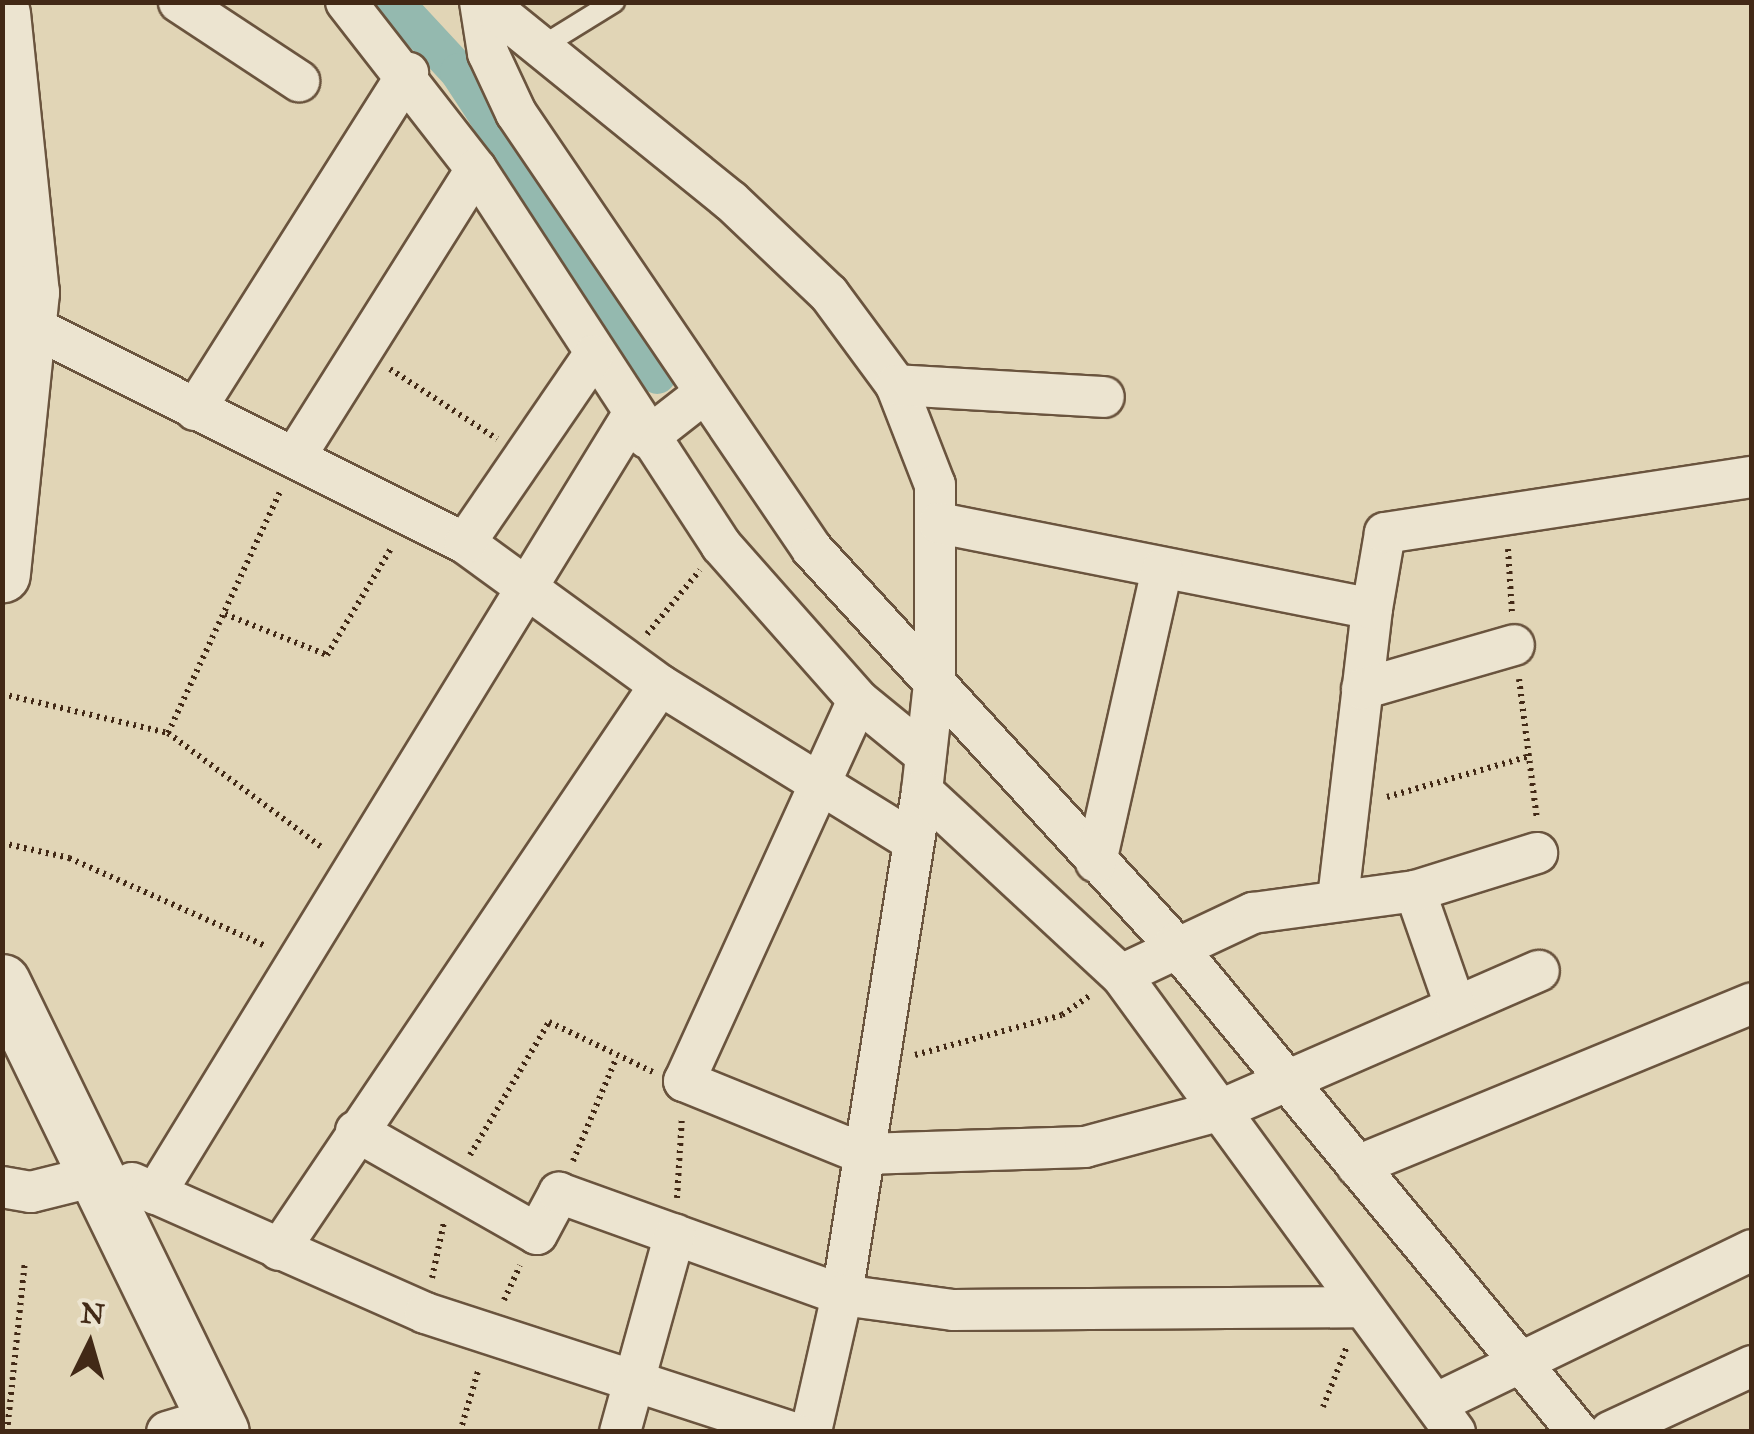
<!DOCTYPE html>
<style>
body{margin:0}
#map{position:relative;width:1754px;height:1434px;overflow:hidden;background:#e1d5b6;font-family:"IM FELL Great Primer",serif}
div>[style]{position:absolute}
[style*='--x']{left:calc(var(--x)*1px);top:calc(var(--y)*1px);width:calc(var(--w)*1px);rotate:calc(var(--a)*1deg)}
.canal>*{height:38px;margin:-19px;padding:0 19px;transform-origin:19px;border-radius:19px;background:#94b9af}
.path>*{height:6px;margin-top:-3px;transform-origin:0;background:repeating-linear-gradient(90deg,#422916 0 2.5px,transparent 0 7.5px)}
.roads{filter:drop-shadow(2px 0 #6a543e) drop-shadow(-2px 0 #6a543e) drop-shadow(0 2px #6a543e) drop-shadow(0 -2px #6a543e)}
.lane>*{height:20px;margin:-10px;padding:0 10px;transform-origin:10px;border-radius:10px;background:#ece4d0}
.street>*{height:40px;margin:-20px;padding:0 20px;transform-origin:20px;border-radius:20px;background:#ece4d0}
.secondary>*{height:55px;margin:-27.5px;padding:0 27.5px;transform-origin:27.5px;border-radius:27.5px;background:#ece4d0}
span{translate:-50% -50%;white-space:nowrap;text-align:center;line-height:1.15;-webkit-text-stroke:8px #ece4d0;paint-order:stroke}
.frame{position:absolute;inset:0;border:5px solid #422916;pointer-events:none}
.north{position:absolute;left:40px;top:1294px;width:100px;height:100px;-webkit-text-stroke:8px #ece4d0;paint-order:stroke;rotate:5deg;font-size:28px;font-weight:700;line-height:40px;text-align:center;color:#422916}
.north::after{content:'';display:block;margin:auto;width:35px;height:45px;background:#422916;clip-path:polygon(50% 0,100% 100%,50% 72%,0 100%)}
</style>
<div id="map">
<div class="canal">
<div style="--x:394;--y:2;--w:96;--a:47.1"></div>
<div style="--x:459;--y:72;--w:362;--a:56.8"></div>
</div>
<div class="path">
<div style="--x:390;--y:369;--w:128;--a:33.2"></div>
<div style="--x:1508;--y:549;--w:63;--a:86.4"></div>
<div style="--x:225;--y:614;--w:110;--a:21.9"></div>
<div style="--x:327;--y:655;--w:126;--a:-59"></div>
<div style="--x:647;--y:634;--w:83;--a:-50.4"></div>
<div style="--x:1519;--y:679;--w:142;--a:82.7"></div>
<div style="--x:2;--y:694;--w:171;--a:13.2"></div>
<div style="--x:168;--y:733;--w:193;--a:36.6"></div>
<div style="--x:168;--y:733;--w:268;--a:-65.1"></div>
<div style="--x:1387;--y:797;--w:149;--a:-16"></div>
<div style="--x:2;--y:843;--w:69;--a:12.6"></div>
<div style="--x:69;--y:858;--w:216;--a:24.1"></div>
<div style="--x:915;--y:1055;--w:152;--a:-15.2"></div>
<div style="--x:1062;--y:1015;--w:35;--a:-35"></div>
<div style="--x:470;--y:1155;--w:155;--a:-59.3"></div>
<div style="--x:549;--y:1022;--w:115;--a:25.7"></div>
<div style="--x:573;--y:1161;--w:108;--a:-67.2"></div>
<div style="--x:677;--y:1198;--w:82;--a:-86.5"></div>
<div style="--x:432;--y:1278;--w:57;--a:-77.9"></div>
<div style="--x:504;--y:1300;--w:38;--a:-65"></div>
<div style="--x:1323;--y:1407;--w:66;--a:-68.5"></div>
<div style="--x:7;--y:1432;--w:171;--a:-84"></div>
<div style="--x:460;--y:1432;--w:67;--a:-73.5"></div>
</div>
<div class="roads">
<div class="lane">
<div style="--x:541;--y:47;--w:86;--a:-31.7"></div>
</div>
<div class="street">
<div style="--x:179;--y:2;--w:144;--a:33.4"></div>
<div style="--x:346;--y:2;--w:212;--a:52.1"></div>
<div style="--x:476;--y:169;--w:449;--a:56.9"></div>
<div style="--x:721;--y:545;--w:207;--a:48.5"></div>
<div style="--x:858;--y:700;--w:419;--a:114.5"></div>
<div style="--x:684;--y:1081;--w:194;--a:22.1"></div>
<div style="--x:864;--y:1154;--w:221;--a:-1.8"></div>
<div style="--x:1085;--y:1147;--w:138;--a:-15.1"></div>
<div style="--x:1218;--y:1111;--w:350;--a:-23.6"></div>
<div style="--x:480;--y:2;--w:52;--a:81.1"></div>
<div style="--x:488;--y:53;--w:66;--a:65"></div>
<div style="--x:516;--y:113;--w:527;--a:55.83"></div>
<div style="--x:812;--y:549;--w:536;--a:47.5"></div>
<div style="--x:1174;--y:944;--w:634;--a:50.38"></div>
<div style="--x:485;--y:2;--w:316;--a:39"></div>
<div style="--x:731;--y:201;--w:135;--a:43.5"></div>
<div style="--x:829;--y:294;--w:113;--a:53.6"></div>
<div style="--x:896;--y:385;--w:107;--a:68.7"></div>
<div style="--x:935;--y:485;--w:190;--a:90"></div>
<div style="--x:935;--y:675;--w:117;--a:96.4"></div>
<div style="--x:922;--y:791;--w:510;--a:99.02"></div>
<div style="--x:842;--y:1295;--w:140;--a:102.8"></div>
<div style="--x:31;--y:326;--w:485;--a:26.6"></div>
<div style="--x:465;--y:543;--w:241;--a:36.1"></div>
<div style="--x:660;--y:685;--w:297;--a:31.7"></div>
<div style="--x:896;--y:385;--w:208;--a:3.3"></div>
<div style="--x:195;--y:410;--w:399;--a:-57.7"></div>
<div style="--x:647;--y:438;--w:70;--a:-38"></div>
<div style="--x:298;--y:452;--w:334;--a:-57.8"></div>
<div style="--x:939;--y:523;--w:441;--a:11.2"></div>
<div style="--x:1372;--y:609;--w:293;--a:96.7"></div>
<div style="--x:465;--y:543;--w:227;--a:-55.6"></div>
<div style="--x:1372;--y:609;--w:77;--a:-80.3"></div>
<div style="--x:1385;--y:533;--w:371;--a:-8.7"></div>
<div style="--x:1362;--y:689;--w:158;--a:-16.1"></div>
<div style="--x:858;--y:700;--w:85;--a:39.3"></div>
<div style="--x:922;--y:791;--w:271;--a:42.8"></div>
<div style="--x:1121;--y:975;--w:566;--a:53.84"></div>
<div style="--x:1096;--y:862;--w:300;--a:-77.3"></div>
<div style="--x:1415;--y:891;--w:121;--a:70.7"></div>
<div style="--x:1121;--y:975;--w:146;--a:-25.2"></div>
<div style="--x:1253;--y:913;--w:163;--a:-7.7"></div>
<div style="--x:1415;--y:891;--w:128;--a:-17.3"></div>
<div style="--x:356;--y:1131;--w:208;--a:29.6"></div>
<div style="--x:537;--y:1234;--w:47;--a:-61.8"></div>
<div style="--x:559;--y:1193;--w:301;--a:19.8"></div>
<div style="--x:842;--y:1295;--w:112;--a:7.7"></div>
<div style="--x:953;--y:1310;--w:403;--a:-0.4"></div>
<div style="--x:1357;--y:1166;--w:427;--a:-22.4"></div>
<div style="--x:132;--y:1183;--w:321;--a:23.9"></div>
<div style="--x:425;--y:1313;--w:386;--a:18"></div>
<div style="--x:2;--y:1187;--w:29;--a:10"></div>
<div style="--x:31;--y:1192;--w:62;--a:-14"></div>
<div style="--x:155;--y:1194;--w:913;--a:-58.49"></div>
<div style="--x:279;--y:1250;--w:681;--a:-56.01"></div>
<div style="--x:1435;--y:1404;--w:352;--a:-25.9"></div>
<div style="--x:167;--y:1432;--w:49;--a:-16.6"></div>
<div style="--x:620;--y:1432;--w:205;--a:-74.5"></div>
<div style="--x:1610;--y:1432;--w:157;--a:-24.9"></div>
</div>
<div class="secondary">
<div style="--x:2;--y:13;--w:281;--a:84.1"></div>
<div style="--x:31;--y:292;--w:284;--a:95.9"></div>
<div style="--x:2;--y:982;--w:500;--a:64.05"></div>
</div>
</div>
<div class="frame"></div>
<div class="north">N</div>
</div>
